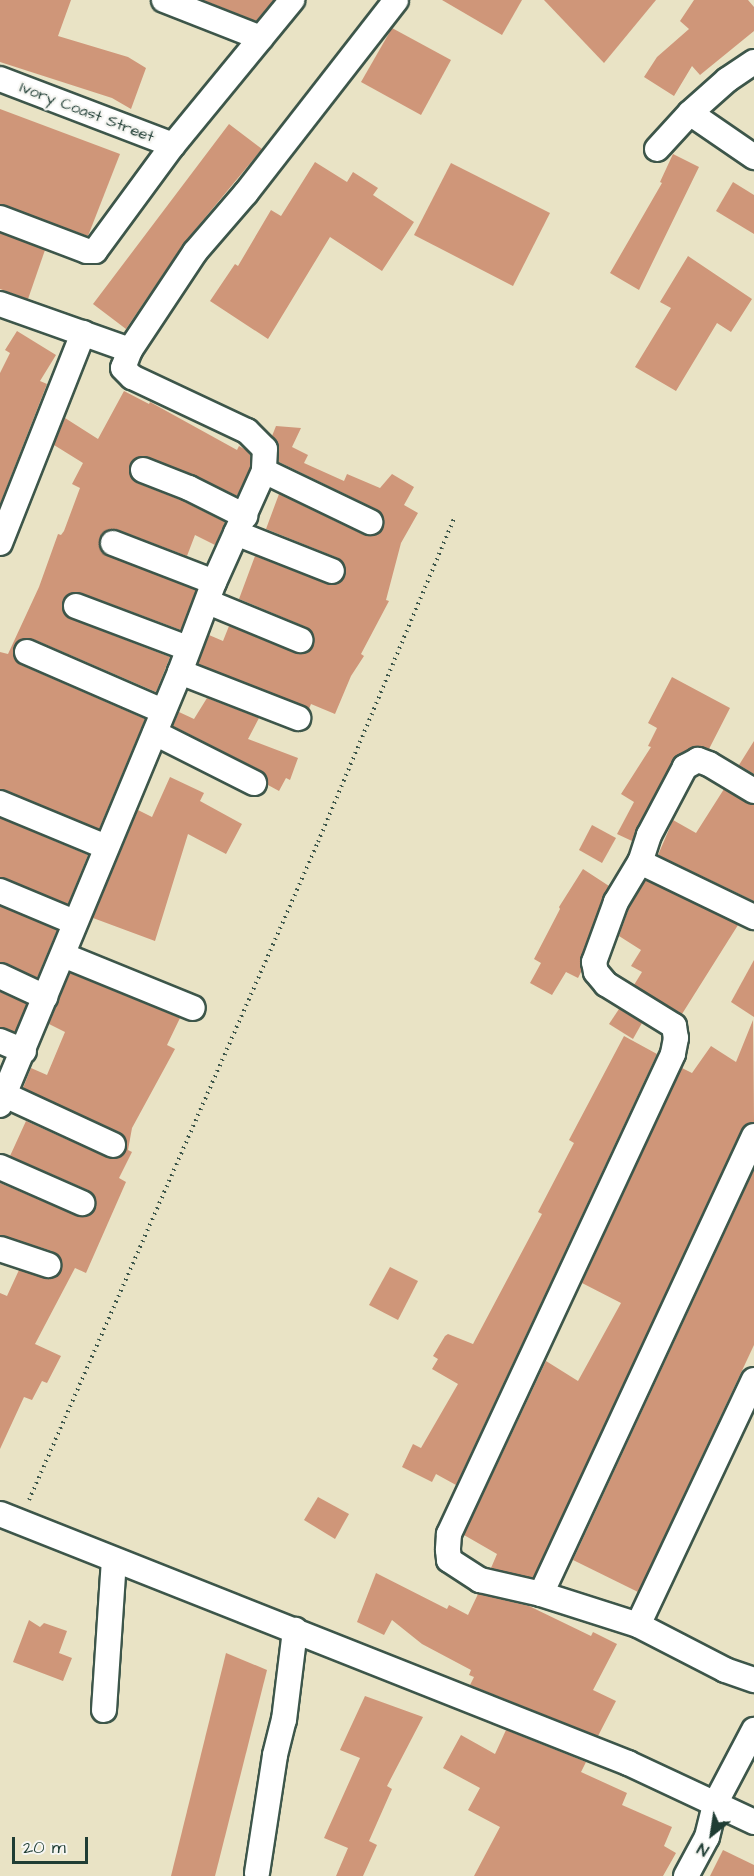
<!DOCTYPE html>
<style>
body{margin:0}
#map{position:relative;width:754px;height:1876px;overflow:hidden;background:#e9e3c5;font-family:"Architects Daughter",sans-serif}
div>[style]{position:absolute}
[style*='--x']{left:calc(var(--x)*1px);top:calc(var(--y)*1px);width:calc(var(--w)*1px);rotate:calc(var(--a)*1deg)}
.building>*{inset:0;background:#cf9679}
.path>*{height:4px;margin-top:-2px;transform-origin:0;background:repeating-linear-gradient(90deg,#3d564a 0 1.5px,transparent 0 6px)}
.roads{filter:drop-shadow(2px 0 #3d564a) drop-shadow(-2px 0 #3d564a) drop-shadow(0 2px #3d564a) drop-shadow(0 -2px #3d564a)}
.minor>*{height:24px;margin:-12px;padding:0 12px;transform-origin:12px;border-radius:12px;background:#fff}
span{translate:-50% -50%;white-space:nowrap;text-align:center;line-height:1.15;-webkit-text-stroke:4.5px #f6f6f2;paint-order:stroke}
.street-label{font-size:16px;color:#1f3d34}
.north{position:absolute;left:682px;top:1804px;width:60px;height:60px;-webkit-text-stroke:4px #f6f6f2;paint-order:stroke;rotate:210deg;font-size:16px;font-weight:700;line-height:24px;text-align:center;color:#1f3d34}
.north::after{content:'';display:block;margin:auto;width:21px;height:27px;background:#1f3d34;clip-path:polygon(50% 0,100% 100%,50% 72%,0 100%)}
.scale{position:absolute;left:12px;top:1837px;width:76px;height:27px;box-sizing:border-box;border:3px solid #1f3d34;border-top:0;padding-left:8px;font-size:18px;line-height:21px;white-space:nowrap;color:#1f3d34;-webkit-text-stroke:4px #f6f6f2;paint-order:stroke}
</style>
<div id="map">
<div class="building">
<div style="clip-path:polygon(0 0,71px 0,58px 36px,128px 57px,146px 68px,131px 109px,112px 98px,0 62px)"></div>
<div style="clip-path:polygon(203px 0,274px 0,256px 21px)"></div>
<div style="clip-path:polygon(442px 0,522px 0,502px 35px)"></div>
<div style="clip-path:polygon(544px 0,656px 0,604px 63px)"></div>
<div style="clip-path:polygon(694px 0,748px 0,754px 7px,754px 31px,700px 75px,692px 66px,674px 96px,644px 77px,657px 57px,689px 29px,680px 21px)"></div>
<div style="clip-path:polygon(392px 28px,451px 60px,421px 115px,361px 82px)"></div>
<div style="clip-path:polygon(0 109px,120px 154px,88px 236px,0 204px)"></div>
<div style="clip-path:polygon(229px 124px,262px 149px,184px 243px,126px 329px,93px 304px)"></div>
<div style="clip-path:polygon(673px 154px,699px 167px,639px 290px,610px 273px,662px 183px,660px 182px)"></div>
<div style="clip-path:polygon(315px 162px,347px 182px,353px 172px,378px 188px,373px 195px,414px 222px,382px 271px,330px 237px,268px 339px,210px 301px,235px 264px,238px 266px,271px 210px,281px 216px)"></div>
<div style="clip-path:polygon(451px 163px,550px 213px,513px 286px,414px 235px)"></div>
<div style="clip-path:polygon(733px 182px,754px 195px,754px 234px,716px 211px)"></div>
<div style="clip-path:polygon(0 233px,45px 250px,28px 299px,0 289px)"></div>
<div style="clip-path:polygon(688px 256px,752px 299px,731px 332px,717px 323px,676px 391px,635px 367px,671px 308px,660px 302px)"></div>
<div style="clip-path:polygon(17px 331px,56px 355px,40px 381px,47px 384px,0 504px,0 373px,10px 353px,5px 350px)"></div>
<div style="clip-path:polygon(124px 391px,149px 404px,150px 402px,237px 450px,239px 446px,246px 450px,250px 455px,250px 468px,237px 496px,194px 475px,148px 457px,140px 456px,130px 464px,129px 473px,137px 483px,183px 501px,225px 522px,215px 545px,195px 535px,187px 556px,118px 530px,110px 529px,100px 537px,99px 546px,108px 556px,196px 590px,181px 630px,81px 593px,73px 592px,63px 600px,62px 609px,71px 619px,170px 657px,156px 692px,33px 639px,19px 640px,14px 647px,15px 660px,21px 665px,145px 719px,99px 829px,0 789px,0 652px,8px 654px,39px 587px,58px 534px,61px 535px,64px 531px,80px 488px,72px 484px,83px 463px,54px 445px,65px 418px,98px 439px)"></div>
<div style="clip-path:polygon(276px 426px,301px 428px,292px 447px,308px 455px,304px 463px,344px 481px,347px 474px,380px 488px,392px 474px,414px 487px,404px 505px,418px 513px,401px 543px,386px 600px,389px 601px,361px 654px,364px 656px,351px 676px,335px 714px,311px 704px,309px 709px,198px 664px,209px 635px,223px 641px,229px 626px,295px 653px,302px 654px,313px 646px,314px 638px,306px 627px,239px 599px,255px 556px,327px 584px,340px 582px,345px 576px,343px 563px,338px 558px,266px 529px,279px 494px,364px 535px,378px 534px,383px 528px,382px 514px,376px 509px,279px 462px,278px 444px,272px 436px)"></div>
<div style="clip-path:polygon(672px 677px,730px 708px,709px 749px,692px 747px,673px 760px,632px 841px,617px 834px,634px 802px,621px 794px,651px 747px,648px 746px,657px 728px,648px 723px)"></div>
<div style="clip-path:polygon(207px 698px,259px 718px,248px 739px,298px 758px,290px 780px,286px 778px,279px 791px,268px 785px,266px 776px,260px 770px,173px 726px,179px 712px,194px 719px)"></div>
<div style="clip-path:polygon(754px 741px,754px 774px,739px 765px)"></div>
<div style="clip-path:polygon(170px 777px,204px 793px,200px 801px,242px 824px,226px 854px,188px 834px,155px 941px,93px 918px,138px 810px,152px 817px)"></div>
<div style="clip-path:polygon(724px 789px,754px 805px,754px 901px,658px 855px,673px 820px,696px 833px)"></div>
<div style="clip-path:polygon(0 818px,88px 855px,68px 904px,0 877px)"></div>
<div style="clip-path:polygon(592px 825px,616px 838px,602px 863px,579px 850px)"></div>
<div style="clip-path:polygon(583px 869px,609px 886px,581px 957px,581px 972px,578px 978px,566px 972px,552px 995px,530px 983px,541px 963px,534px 959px,560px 909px,559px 907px)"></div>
<div style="clip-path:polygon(646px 880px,738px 925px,682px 1014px,634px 985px,642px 972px,631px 966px,641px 950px,619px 936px,629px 908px)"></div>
<div style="clip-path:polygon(0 906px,57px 930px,37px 978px,0 962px)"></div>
<div style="clip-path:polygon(754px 960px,754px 1017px,731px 1002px)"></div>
<div style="clip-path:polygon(70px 973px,180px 1018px,167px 1045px,175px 1049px,132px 1128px,128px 1150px,132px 1152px,119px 1178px,126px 1182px,86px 1273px,75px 1268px,35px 1344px,61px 1356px,47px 1383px,42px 1381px,32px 1400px,24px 1397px,0 1449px,0 1293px,7px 1296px,19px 1270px,50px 1279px,58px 1275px,62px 1263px,52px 1251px,0 1235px,0 1183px,77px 1216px,90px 1215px,96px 1202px,88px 1190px,10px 1156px,26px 1121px,108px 1158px,121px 1157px,127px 1144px,119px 1132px,23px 1088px,31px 1068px,47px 1075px,65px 1032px,49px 1024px)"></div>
<div style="clip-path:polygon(0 992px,27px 1004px,15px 1032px,0 1027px)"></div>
<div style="clip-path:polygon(619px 1009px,642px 1023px,633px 1039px,609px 1024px)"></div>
<div style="clip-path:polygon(753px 1020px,754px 1122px,746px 1124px,741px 1130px,533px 1578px,491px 1568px,497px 1554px,464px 1535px,546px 1361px,578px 1381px,621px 1303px,582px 1283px,682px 1068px,692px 1073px,711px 1046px,736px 1062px)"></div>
<div style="clip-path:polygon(624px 1036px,657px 1054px,456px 1485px,436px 1474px,432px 1482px,402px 1467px,413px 1444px,421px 1448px,458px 1384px,432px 1369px,438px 1359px,433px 1356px,445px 1336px,448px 1334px,473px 1344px,542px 1214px,538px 1212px,574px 1143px,569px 1140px)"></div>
<div style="clip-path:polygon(754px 1170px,754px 1345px,638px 1592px,573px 1560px)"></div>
<div style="clip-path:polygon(390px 1267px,418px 1281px,398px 1320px,369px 1305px)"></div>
<div style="clip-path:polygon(318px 1497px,349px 1514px,335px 1539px,304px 1520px)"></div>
<div style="clip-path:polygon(376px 1573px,447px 1609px,449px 1605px,468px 1615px,478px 1594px,529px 1606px,591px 1636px,593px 1632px,617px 1644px,593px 1690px,616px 1701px,598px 1736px,470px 1685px,474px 1677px,469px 1675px,471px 1670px,422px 1644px,392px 1620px,384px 1635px,357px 1622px)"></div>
<div style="clip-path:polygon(29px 1620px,40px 1627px,44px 1623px,67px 1631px,59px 1653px,72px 1658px,63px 1681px,13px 1662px)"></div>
<div style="clip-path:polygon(226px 1653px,267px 1670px,215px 1876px,171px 1876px)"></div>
<div style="clip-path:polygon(365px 1696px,423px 1717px,387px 1786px,392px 1789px,369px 1841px,377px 1845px,363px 1876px,336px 1876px,348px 1848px,324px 1838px,360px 1758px,340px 1750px)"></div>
<div style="clip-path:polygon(506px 1730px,586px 1762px,581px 1772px,627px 1793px,622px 1805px,672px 1827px,664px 1846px,676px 1853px,663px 1876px,474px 1876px,500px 1827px,468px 1810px,480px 1788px,443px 1768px,461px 1735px,495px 1754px)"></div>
<div style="clip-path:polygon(723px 1850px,754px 1865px,754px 1876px,710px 1876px)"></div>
</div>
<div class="path">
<div style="--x:29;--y:1500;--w:719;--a:-66.29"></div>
<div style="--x:318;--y:842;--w:351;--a:-67.2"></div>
</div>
<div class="roads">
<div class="minor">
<div style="--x:164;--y:0;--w:104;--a:21.4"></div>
<div style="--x:0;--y:79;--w:185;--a:20.9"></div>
<div style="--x:690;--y:113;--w:78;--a:34.5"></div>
<div style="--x:657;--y:149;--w:49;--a:-47.5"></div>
<div style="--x:690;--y:113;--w:50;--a:-41.7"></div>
<div style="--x:727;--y:80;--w:32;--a:-34"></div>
<div style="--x:0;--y:218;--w:93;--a:20.8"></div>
<div style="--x:87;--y:251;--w:8;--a:0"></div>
<div style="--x:95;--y:251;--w:132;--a:-53.7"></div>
<div style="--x:173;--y:145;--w:188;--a:-50.6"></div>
<div style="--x:0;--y:304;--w:138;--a:19.5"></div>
<div style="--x:130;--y:350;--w:19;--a:111"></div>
<div style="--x:123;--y:368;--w:13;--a:45"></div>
<div style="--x:132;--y:377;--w:127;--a:25.2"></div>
<div style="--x:247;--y:431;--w:25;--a:45"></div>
<div style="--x:265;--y:449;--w:22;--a:93"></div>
<div style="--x:264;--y:471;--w:122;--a:114.2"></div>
<div style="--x:214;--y:582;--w:96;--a:110.7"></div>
<div style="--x:180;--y:672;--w:469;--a:112.6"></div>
<div style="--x:130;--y:350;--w:118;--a:-56.4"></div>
<div style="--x:195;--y:252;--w:78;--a:-49.2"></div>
<div style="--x:246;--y:193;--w:244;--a:-52.1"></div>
<div style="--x:143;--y:470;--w:49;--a:21.4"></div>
<div style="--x:189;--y:488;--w:63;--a:26.6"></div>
<div style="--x:264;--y:471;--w:118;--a:25.7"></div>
<div style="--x:236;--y:533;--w:103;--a:21.6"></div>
<div style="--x:0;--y:543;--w:226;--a:-68.4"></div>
<div style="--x:113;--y:543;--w:108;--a:21.1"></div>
<div style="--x:208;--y:602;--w:100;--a:22.4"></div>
<div style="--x:76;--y:606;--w:119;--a:20.7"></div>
<div style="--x:27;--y:652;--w:148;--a:23.5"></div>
<div style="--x:180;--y:672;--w:127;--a:21.3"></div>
<div style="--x:155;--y:733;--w:111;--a:26.8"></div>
<div style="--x:754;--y:791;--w:52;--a:-149"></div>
<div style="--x:709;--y:764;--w:12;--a:-160"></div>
<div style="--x:698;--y:760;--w:15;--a:152"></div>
<div style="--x:685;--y:767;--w:77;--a:117.9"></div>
<div style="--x:649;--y:835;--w:28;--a:108"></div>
<div style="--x:640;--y:862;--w:127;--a:25.8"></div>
<div style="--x:0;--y:803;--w:115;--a:22.5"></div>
<div style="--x:640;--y:862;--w:47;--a:121"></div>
<div style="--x:616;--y:902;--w:64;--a:110.1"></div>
<div style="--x:594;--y:962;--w:10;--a:79"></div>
<div style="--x:596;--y:972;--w:16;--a:50"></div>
<div style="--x:606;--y:984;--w:80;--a:31.7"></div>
<div style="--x:674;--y:1026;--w:12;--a:81"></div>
<div style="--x:676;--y:1038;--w:16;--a:101"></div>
<div style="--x:673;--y:1054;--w:530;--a:115.02"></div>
<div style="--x:449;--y:1534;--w:16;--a:94"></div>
<div style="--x:448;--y:1550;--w:10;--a:84"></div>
<div style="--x:449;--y:1560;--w:37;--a:33"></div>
<div style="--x:480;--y:1580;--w:63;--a:12.9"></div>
<div style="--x:541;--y:1594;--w:102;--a:17.7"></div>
<div style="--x:638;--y:1625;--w:98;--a:27.3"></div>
<div style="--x:725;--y:1670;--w:31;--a:19"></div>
<div style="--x:0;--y:891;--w:80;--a:22.7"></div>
<div style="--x:63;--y:955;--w:140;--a:22.2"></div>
<div style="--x:0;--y:976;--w:50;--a:25"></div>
<div style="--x:0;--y:1041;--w:26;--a:23"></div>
<div style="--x:5;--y:1095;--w:119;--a:24.8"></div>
<div style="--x:0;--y:1167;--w:90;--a:23.7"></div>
<div style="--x:0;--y:1249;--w:51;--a:18.4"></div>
<div style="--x:0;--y:1514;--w:676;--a:21.63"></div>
<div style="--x:628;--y:1763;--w:139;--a:25.1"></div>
<div style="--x:541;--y:1594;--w:505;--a:-65.06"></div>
<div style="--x:638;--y:1625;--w:271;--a:-64.7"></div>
<div style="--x:104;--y:1710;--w:150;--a:-86.2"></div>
<div style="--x:257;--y:1873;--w:119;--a:-81.3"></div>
<div style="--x:275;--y:1755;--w:36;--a:-76"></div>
<div style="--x:284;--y:1720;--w:91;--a:-83"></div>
<div style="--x:686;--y:1876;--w:44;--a:-61.7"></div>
<div style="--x:707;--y:1837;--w:34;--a:-76"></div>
<div style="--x:715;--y:1804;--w:84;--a:-62.2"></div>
</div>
</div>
<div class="street-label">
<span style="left:87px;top:112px;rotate:21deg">Ivory Coast Street</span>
</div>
<div class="north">N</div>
<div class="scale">20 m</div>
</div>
